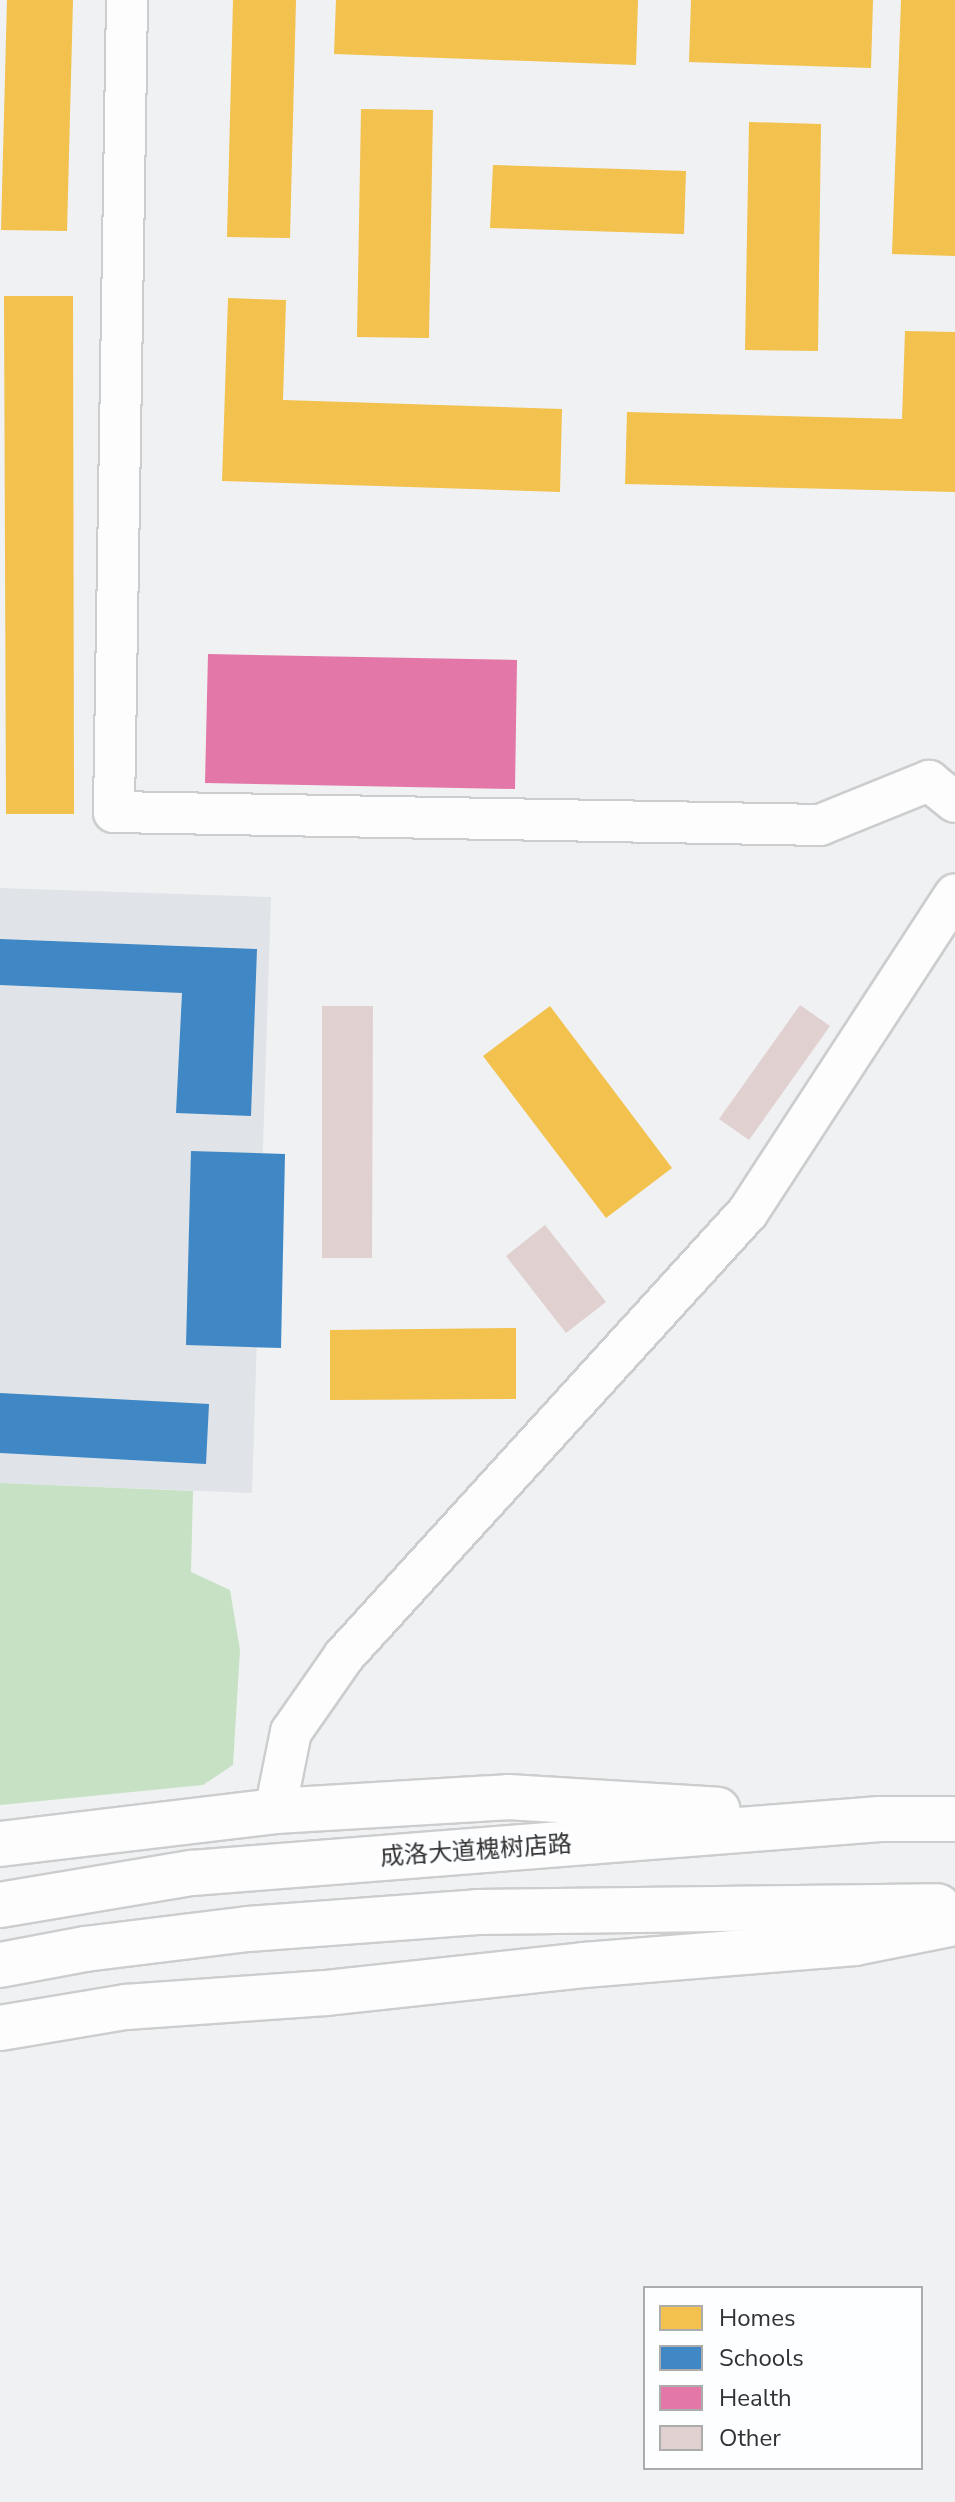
<!DOCTYPE html>
<meta charset="utf-8">
<style>
body{margin:0}
#map{position:relative;width:955px;height:2502px;overflow:hidden;background:#f0f1f2;font-family:"Nunito Sans","Noto Sans SC",sans-serif}
div>[style]{position:absolute}
[style*='--x']{left:calc(var(--x)*1px);top:calc(var(--y)*1px);width:calc(var(--w)*1px);rotate:calc(var(--a)*1deg)}
.built>*{inset:0;background:#e0e4e8}
.green>*{inset:0;background:#c6e1c4}
.homes>*{inset:0;background:#f2c14e}
.schools>*{inset:0;background:#3f88c5}
.health>*{inset:0;background:#e377a8}
.building>*{inset:0;background:#e1d0d0}
.roads{filter:drop-shadow(2px 0 #cccdce) drop-shadow(-2px 0 #cccdce) drop-shadow(0 2px #cccdce) drop-shadow(0 -2px #cccdce)}
.street>*{height:40px;margin:-20px;padding:0 20px;transform-origin:20px;border-radius:20px;background:#fdfdfd}
.primary>*{height:44px;margin:-22px;padding:0 22px;transform-origin:22px;border-radius:22px;background:#fdfdfd}
span{translate:-50% -50%;white-space:nowrap;text-align:center;line-height:1.15;-webkit-text-stroke:8px #fdfeff;paint-order:stroke}
.street-label{font-size:24px;color:#323233}
.legend{position:absolute;left:643px;top:2286px;width:280px;height:184px;box-sizing:border-box;background:#fdfeff;border:2px solid #acacad;margin:0;padding:10px 14px;list-style:none;font-size:24px;color:#323233}
.legend li{display:flex;align-items:center;gap:16px;height:40px}
.legend b{width:40px;border:2px solid #acacad}
</style>
<div id="map">
<div class="built">
<div style="clip-path:polygon(0 888px,271px 897px,252px 1493px,0 1483px)"></div>
</div>
<div class="green">
<div style="clip-path:polygon(0 1483px,193px 1491px,191px 1572px,230px 1590px,240px 1650px,233px 1765px,203px 1785px,0 1805px)"></div>
</div>
<div class="homes">
<div style="clip-path:polygon(7px 0,73px 0,67px 231px,1px 230px)"></div>
<div style="clip-path:polygon(233px 0,296px 0,290px 238px,227px 237px)"></div>
<div style="clip-path:polygon(336px 0,638px 0,636px 65px,334px 54px)"></div>
<div style="clip-path:polygon(691px 0,873px 0,871px 68px,689px 62px)"></div>
<div style="clip-path:polygon(901px 0,955px 0,955px 256px,892px 254px)"></div>
<div style="clip-path:polygon(361px 109px,433px 110px,429px 338px,357px 337px)"></div>
<div style="clip-path:polygon(749px 122px,821px 124px,818px 351px,745px 350px)"></div>
<div style="clip-path:polygon(493px 165px,686px 171px,684px 234px,490px 228px)"></div>
<div style="clip-path:polygon(4px 296px,73px 296px,74px 814px,6px 814px)"></div>
<div style="clip-path:polygon(228px 298px,286px 300px,283px 400px,562px 409px,560px 492px,222px 481px)"></div>
<div style="clip-path:polygon(905px 331px,955px 332px,955px 492px,625px 484px,627px 412px,902px 419px)"></div>
<div style="clip-path:polygon(550px 1006px,672px 1168px,606px 1218px,483px 1056px)"></div>
<div style="clip-path:polygon(516px 1328px,516px 1399px,330px 1400px,330px 1330px)"></div>
</div>
<div class="schools">
<div style="clip-path:polygon(0 939px,257px 949px,251px 1116px,176px 1113px,182px 993px,0 985px)"></div>
<div style="clip-path:polygon(191px 1151px,285px 1154px,281px 1348px,186px 1345px)"></div>
<div style="clip-path:polygon(0 1393px,209px 1404px,206px 1464px,0 1453px)"></div>
</div>
<div class="health">
<div style="clip-path:polygon(208px 654px,517px 660px,515px 789px,205px 783px)"></div>
</div>
<div class="building">
<div style="clip-path:polygon(800px 1005px,830px 1026px,749px 1140px,719px 1119px)"></div>
<div style="clip-path:polygon(322px 1006px,373px 1006px,372px 1258px,322px 1258px)"></div>
<div style="clip-path:polygon(545px 1225px,606px 1302px,566px 1333px,506px 1256px)"></div>
</div>
<div class="roads">
<div class="street">
<div style="--x:127;--y:0;--w:812;--a:90.92"></div>
<div style="--x:114;--y:812;--w:706;--a:1.05"></div>
<div style="--x:820;--y:825;--w:118;--a:-22"></div>
<div style="--x:929;--y:781;--w:33;--a:39"></div>
<div style="--x:275;--y:1811;--w:81;--a:-78.6"></div>
<div style="--x:291;--y:1732;--w:93;--a:-55.1"></div>
<div style="--x:344;--y:1656;--w:600;--a:-47.7"></div>
<div style="--x:748;--y:1212;--w:379;--a:-56.9"></div>
</div>
<div class="primary">
<div style="--x:0;--y:1844;--w:277;--a:-6.8"></div>
<div style="--x:275;--y:1811;--w:233;--a:-3.4"></div>
<div style="--x:508;--y:1797;--w:210;--a:3.5"></div>
<div style="--x:0;--y:1905;--w:195;--a:-9.5"></div>
<div style="--x:192;--y:1873;--w:690;--a:-4.49"></div>
<div style="--x:880;--y:1819;--w:75;--a:0"></div>
<div style="--x:0;--y:1965;--w:86;--a:-10.7"></div>
<div style="--x:85;--y:1949;--w:164;--a:-7"></div>
<div style="--x:248;--y:1929;--w:230;--a:-4.2"></div>
<div style="--x:477;--y:1912;--w:461;--a:-0.7"></div>
<div style="--x:0;--y:2028;--w:128;--a:-9.5"></div>
<div style="--x:126;--y:2007;--w:200;--a:-4"></div>
<div style="--x:326;--y:1993;--w:260;--a:-6.2"></div>
<div style="--x:584;--y:1965;--w:272;--a:-4.6"></div>
<div style="--x:855;--y:1943;--w:102;--a:-11.3"></div>
</div>
</div>
<div class="street-label">
<span style="left:476px;top:1851px;rotate:-4deg">成洛大道槐树店路</span>
</div>
<ul class="legend">
<li><b style="height:22px;background:#f2c14e"></b>Homes</li>
<li><b style="height:22px;background:#3f88c5"></b>Schools</li>
<li><b style="height:22px;background:#e377a8"></b>Health</li>
<li><b style="height:22px;background:#e1d0d0"></b>Other</li>
</ul>
</div>
